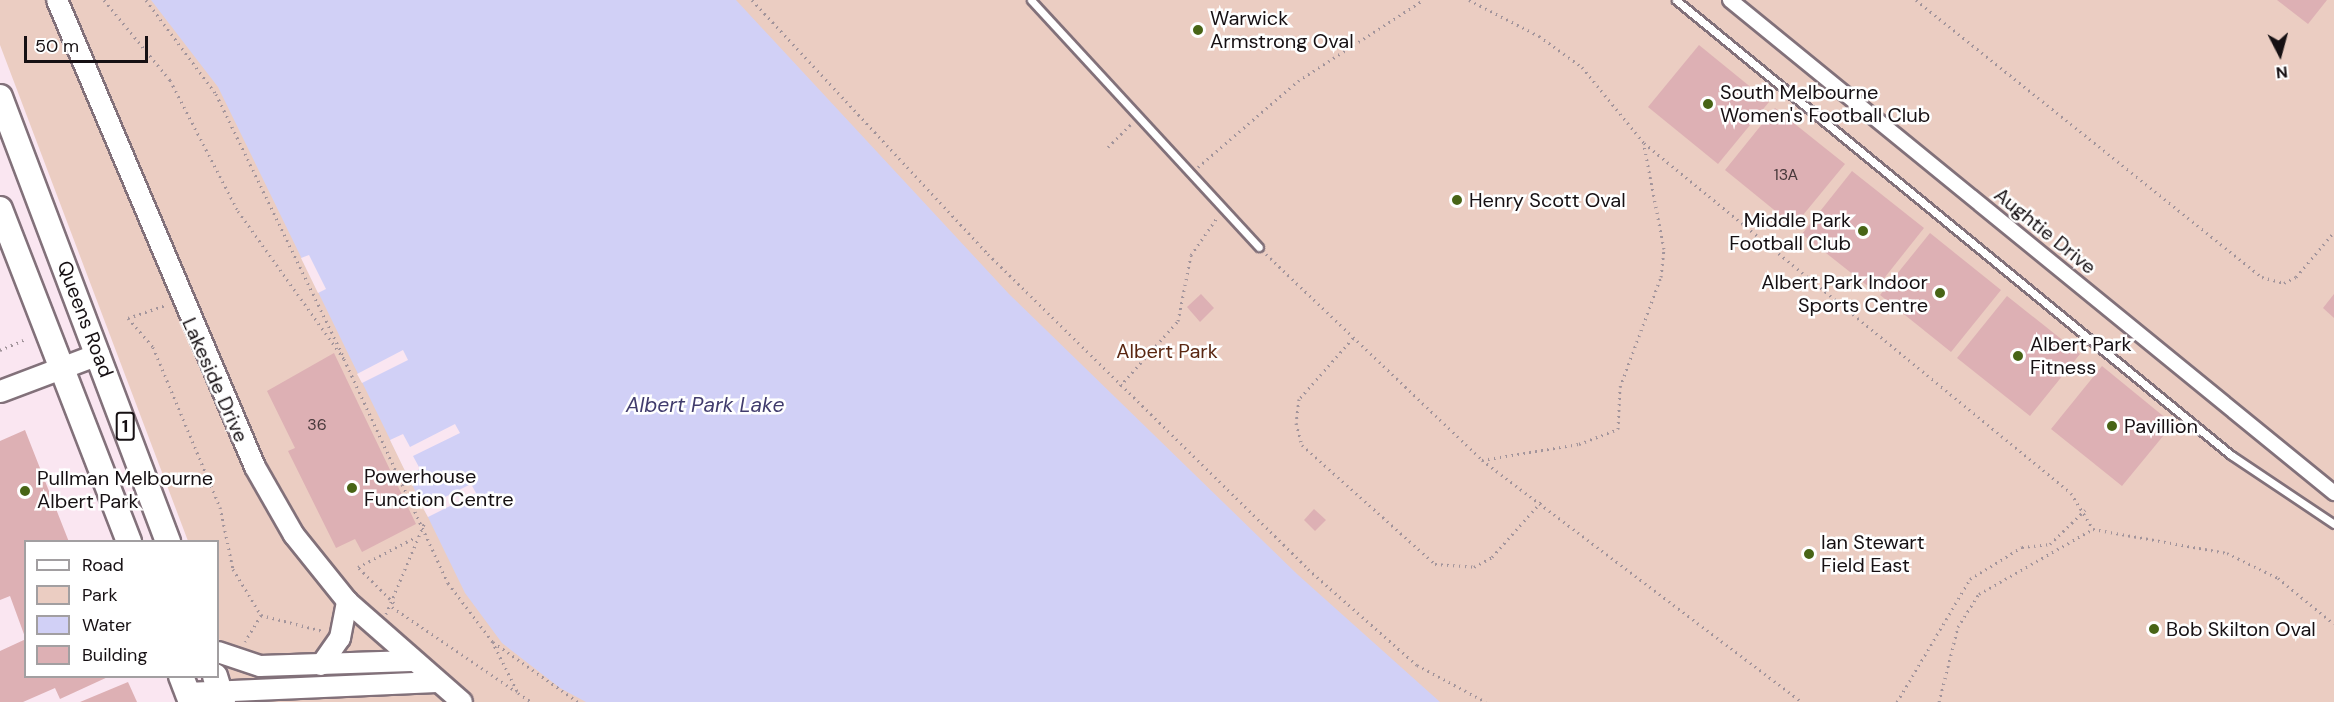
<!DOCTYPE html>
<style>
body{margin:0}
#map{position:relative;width:2334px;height:702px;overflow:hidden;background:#fae6f1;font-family:"DM Sans",sans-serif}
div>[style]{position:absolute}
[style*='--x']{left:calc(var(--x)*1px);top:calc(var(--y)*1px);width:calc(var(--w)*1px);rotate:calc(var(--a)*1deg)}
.green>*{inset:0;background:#ebcdc2}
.water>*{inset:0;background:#d1d0f6}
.pier>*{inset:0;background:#fae6f1}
.building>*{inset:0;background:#ddb0b4}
.path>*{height:3px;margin-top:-1.5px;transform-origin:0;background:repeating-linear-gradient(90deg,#a2949b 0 1.5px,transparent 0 6px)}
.roads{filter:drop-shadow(2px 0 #82717a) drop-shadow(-2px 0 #82717a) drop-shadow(0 2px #82717a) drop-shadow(0 -2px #82717a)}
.lane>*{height:7px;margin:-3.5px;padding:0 3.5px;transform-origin:3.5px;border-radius:3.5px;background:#fff}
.street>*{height:14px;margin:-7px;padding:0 7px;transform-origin:7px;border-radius:7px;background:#fff}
.secondary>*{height:20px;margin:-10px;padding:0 10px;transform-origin:10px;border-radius:10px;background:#fff}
.primary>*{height:21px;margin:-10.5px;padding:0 10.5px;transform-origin:10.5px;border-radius:10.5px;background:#fff}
.highway>*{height:24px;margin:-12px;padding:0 12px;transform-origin:12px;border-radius:12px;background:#fff}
.dots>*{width:16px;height:16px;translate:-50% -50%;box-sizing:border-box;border:3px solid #fff;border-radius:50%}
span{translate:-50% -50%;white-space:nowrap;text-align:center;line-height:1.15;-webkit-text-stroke:5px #fff;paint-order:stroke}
.number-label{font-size:16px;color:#48383b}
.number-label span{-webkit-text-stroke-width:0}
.shield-label span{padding:2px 4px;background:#fff;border:2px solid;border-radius:4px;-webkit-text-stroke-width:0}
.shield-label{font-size:18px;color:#161013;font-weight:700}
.poi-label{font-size:20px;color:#161013}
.left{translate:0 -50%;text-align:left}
.right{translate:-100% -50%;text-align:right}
.street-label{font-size:20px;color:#161013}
.park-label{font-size:20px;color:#5a2712}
.water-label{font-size:21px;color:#413c6d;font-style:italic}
.legend{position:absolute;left:24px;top:540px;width:195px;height:138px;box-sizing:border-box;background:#fff;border:2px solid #a29fa1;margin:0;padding:8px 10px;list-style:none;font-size:18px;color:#161013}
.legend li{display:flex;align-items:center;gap:12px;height:30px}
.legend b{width:30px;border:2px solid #a29fa1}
.north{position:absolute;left:2250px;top:24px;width:60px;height:60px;-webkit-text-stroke:4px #fff;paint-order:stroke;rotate:174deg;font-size:16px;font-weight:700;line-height:24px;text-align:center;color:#161013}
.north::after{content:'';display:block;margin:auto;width:21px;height:27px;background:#161013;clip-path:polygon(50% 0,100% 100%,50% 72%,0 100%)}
.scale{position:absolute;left:24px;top:36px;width:124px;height:27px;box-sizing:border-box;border:3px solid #161013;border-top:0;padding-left:8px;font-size:18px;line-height:21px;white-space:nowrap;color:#161013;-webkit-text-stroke:4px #fff;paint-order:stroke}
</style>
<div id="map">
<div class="green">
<div style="clip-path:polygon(0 0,2334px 0,2334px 702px,238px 702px,218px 635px,218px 542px,188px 541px,0 45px)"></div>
</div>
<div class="water">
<div style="clip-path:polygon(151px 0,736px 0,1009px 294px,1297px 574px,1440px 702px,586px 702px,560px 688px,502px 643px,465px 593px,218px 87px)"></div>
</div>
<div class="pier">
<div style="clip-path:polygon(309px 255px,326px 289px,318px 293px,301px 258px)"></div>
<div style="clip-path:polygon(403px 350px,408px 360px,362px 383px,357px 374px)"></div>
<div style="clip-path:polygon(455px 424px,460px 433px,413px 456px,420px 469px,407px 475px,390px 440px,403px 434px,410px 447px)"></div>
<div style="clip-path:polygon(471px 484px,476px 493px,428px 517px,423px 508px)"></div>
</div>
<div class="building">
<div style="clip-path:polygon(2277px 0,2327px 0,2308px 24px)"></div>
<div style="clip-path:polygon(1699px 45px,1769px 102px,1718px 164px,1648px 107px)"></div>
<div style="clip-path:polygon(1775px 108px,1845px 164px,1794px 226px,1725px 170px)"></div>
<div style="clip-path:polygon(1852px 171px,1924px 228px,1874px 291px,1802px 234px)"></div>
<div style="clip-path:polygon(1930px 233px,2001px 290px,1951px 352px,1880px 295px)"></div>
<div style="clip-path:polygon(1201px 294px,1214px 308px,1200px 322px,1187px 307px)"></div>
<div style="clip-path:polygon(2334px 294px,2334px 318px,2323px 308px)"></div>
<div style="clip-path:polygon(2007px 296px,2080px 354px,2030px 416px,1957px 358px)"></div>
<div style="clip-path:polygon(334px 353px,416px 524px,362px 552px,355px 539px,336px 548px,288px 451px,295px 448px,267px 391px)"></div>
<div style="clip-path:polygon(2102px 366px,2173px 424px,2122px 486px,2051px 429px)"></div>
<div style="clip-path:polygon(25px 430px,69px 542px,26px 542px,25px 637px,10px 596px,0 600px,0 441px)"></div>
<div style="clip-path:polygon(1314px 509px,1326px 520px,1315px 531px,1304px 520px)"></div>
<div style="clip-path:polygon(26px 639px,26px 676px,110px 676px,60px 699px,55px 688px,23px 702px,0 702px,0 651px)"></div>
<div style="clip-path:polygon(128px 682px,137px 702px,80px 702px)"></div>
</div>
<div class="path">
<div style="--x:104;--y:0;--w:104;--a:50.5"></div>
<div style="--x:170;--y:80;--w:148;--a:62.6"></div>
<div style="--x:238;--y:211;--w:182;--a:54.4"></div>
<div style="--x:344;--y:359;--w:247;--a:65.1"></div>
<div style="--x:448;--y:583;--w:73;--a:52.8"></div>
<div style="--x:492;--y:641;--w:58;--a:63.4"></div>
<div style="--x:518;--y:693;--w:17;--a:33"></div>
<div style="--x:146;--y:0;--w:117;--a:53.3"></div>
<div style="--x:216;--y:94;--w:293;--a:64.1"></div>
<div style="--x:752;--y:0;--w:347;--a:47.1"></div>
<div style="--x:988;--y:254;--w:449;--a:44.5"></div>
<div style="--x:1308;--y:569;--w:145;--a:41.4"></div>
<div style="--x:1417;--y:665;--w:78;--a:28.2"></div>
<div style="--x:1469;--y:0;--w:79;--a:27.2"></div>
<div style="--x:1539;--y:36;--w:53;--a:35.8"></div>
<div style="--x:1582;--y:67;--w:98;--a:50.8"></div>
<div style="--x:1644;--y:143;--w:552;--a:39.34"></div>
<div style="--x:2071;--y:493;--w:42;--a:58.6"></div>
<div style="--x:1916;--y:0;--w:443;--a:38.7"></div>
<div style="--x:2262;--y:277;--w:23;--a:15"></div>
<div style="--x:2284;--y:283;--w:13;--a:-27"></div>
<div style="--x:2296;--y:277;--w:59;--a:-49.8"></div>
<div style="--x:1108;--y:147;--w:34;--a:-45"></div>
<div style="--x:1198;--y:167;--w:132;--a:-40.7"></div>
<div style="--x:1298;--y:81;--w:149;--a:-32.9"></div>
<div style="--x:1266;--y:254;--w:298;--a:43.6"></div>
<div style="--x:1482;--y:460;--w:401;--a:37.1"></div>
<div style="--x:128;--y:318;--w:38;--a:49"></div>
<div style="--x:153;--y:347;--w:173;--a:67.3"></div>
<div style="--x:220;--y:507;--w:63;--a:78.2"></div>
<div style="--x:233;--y:569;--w:54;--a:58.7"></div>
<div style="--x:261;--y:615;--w:31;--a:121"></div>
<div style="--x:128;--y:318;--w:40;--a:-18.9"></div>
<div style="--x:1353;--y:338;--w:81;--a:131.5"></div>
<div style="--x:1299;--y:399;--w:24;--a:97"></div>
<div style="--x:1296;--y:423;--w:23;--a:75"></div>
<div style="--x:1302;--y:445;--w:178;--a:41.8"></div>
<div style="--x:1435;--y:564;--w:39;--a:4"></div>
<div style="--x:1474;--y:567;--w:21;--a:-29"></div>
<div style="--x:1492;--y:557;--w:74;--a:-48.3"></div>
<div style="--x:0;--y:350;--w:26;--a:-23"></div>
<div style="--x:1120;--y:386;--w:87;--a:-48.3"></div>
<div style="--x:1178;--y:321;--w:67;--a:-78.9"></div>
<div style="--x:1191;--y:255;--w:47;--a:-55.3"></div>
<div style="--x:1482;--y:460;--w:98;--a:-9.4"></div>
<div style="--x:1579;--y:444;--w:42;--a:-21"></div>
<div style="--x:1618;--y:429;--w:42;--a:-87.3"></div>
<div style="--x:1620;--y:387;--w:117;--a:-69.6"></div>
<div style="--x:1661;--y:277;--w:28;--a:-84"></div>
<div style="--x:1664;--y:249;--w:106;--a:-100.9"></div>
<div style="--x:394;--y:603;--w:51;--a:-135"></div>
<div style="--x:358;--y:567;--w:65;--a:-27.3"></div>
<div style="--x:392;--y:607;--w:151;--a:34.2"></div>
<div style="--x:386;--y:614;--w:98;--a:-67.1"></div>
<div style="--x:261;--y:615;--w:64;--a:14.5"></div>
<div style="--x:493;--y:642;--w:104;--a:35.2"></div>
<div style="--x:1897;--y:702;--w:143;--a:-59.3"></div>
<div style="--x:1970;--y:579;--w:61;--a:-31.6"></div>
<div style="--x:2022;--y:547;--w:28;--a:-6"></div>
<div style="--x:2050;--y:544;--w:49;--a:-44.2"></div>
<div style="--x:1939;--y:702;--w:77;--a:-75.8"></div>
<div style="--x:1958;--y:627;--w:39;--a:-58"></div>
<div style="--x:1979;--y:594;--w:131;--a:-29.7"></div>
<div style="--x:2093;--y:529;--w:136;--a:10.2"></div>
<div style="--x:2227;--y:553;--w:57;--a:26.1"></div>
<div style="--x:2278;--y:578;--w:72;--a:39.4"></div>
</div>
<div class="roads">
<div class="lane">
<div style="--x:1031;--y:0;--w:336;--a:47.3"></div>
<div style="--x:1676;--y:0;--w:718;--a:39.35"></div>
<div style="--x:2231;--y:455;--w:124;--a:33.8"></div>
</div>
<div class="street">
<div style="--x:1730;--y:0;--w:780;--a:39.22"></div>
</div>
<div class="secondary">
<div style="--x:57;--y:0;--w:507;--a:67.02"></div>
<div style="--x:255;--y:467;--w:78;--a:60.2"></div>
<div style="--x:294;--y:535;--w:85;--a:51.2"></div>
<div style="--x:347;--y:601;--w:153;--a:41.3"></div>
<div style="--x:218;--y:652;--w:44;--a:18.4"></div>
<div style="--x:260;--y:666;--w:151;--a:-1.9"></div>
<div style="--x:321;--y:665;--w:33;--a:-55"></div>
<div style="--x:340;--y:638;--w:38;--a:-79"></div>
<div style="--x:187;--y:693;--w:250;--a:-2.5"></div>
</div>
<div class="primary">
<div style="--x:0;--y:391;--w:105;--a:-20.7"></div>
</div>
<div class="highway">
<div style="--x:0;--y:97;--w:476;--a:69.3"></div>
<div style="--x:0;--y:209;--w:357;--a:68.8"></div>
<div style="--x:181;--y:676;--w:28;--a:69"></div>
<div style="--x:215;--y:676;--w:27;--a:73"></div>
</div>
</div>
<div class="dots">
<div style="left:1198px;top:30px;background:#486416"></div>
<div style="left:1708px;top:104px;background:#486416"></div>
<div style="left:1457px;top:200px;background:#486416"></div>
<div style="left:1863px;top:231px;background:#486416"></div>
<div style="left:1940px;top:293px;background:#486416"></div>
<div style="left:2018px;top:356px;background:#486416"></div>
<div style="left:2112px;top:426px;background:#486416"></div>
<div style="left:352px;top:488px;background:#486416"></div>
<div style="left:25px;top:491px;background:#486416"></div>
<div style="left:1809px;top:554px;background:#486416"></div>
<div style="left:2154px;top:629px;background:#486416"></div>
</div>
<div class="number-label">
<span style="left:1786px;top:175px">13A</span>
<span style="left:317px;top:425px">36</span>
</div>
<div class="shield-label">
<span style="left:125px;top:426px">1</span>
</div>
<div class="poi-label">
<span class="left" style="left:1210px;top:30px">Warwick<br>Armstrong Oval</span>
<span class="left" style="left:1720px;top:104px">South Melbourne<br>Women's Football Club</span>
<span class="left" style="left:1469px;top:200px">Henry Scott Oval</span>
<span class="right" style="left:1851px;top:232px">Middle Park<br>Football Club</span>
<span class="right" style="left:1928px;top:294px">Albert Park Indoor<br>Sports Centre</span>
<span class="left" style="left:2030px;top:356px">Albert Park<br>Fitness</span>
<span class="left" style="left:2124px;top:426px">Pavillion</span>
<span class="left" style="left:364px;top:488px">Powerhouse<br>Function Centre</span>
<span class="left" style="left:37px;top:490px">Pullman Melbourne<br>Albert Park</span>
<span class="left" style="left:1821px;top:554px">Ian Stewart<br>Field East</span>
<span class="left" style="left:2166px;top:629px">Bob Skilton Oval</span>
</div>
<div class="street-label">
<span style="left:2045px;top:231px;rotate:39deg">Aughtie Drive</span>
<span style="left:85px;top:319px;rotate:69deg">Queens Road</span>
<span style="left:215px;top:380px;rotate:66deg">Lakeside Drive</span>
</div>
<div class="park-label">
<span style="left:1167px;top:351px">Albert Park</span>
</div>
<div class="water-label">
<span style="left:705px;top:405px">Albert Park Lake</span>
</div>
<ul class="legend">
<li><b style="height:8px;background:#fff"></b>Road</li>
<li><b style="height:16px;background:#ebcdc2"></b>Park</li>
<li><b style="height:16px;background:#d1d0f6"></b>Water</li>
<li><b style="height:16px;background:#ddb0b4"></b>Building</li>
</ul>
<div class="north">N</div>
<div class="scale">50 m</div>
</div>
